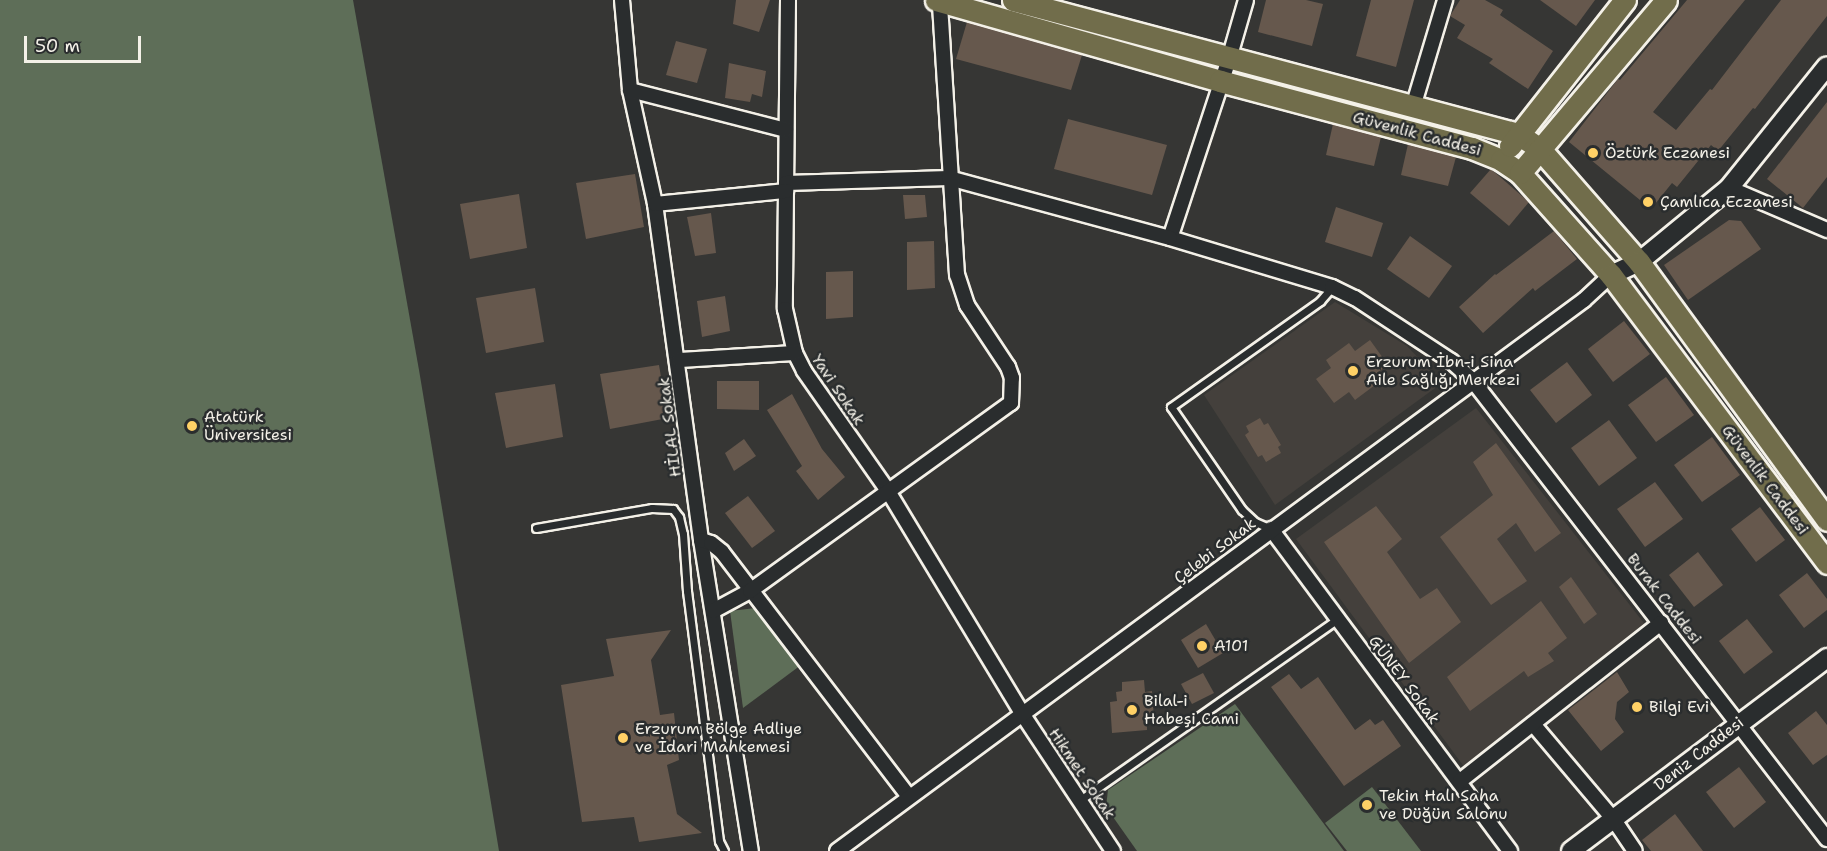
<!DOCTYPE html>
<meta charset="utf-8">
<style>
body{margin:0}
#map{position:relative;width:1827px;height:851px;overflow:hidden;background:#363634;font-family:"Shantell Sans",sans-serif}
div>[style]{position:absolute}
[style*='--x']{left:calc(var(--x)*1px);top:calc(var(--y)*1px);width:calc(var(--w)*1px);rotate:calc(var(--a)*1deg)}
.built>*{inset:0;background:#44403c}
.green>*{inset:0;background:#5e6e58}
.building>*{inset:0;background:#66584d}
.roads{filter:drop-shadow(2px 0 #f4f1e8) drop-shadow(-2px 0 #f4f1e8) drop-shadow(0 2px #f4f1e8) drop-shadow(0 -2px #f4f1e8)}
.lane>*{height:7px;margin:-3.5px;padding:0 3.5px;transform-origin:3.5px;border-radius:3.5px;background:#2a2d2e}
.street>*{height:14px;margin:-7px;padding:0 7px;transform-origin:7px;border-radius:7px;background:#2a2d2e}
.secondary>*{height:18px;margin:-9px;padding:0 9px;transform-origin:9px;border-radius:9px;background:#2a2d2e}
.primary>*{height:21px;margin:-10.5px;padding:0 10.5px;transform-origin:10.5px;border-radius:10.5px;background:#716d4b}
.dots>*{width:16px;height:16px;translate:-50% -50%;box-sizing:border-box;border:3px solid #2a2d2e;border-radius:50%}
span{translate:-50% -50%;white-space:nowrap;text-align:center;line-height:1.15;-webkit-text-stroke:5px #2a2d2e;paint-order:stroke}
.street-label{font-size:16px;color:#f4f1e8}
.poi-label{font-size:16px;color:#f4f1e8}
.left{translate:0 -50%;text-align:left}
.scale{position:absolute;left:24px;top:36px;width:117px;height:27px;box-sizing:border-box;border:3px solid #f4f1e8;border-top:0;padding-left:8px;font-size:18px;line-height:21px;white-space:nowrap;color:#f4f1e8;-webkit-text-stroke:4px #2a2d2e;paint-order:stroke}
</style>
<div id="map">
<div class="built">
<div style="clip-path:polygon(1335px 302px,1407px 346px,1442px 383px,1275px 505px,1204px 395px)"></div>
<div style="clip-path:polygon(1476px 408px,1647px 627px,1465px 768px,1296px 539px)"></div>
</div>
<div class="green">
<div style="clip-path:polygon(0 0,353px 0,419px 370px,499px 851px,0 851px)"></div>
<div style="clip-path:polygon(756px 608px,801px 665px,743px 708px,730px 611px)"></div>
<div style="clip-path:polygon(1235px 704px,1344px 851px,1137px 851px,1106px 807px,1108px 790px)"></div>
<div style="clip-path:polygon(1372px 787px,1421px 851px,1347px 851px,1325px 823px)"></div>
</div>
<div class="building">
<div style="clip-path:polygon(736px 0,770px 0,759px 32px,733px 24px)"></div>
<div style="clip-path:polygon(1266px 0,1306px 0,1323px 4px,1312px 46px,1258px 32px)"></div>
<div style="clip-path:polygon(1371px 0,1414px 0,1396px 67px,1356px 56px)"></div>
<div style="clip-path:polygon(1460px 0,1485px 0,1503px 10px,1500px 15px,1553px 51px,1528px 89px,1489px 63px,1493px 59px,1457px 38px,1465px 25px,1450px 16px)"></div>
<div style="clip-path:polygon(1540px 0,1595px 0,1576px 26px)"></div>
<div style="clip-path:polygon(1687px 0,1745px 0,1653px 112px,1676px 130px,1710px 89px,1712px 90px,1781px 0,1827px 0,1827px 16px,1755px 109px,1753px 108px,1718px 151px,1711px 145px,1677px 187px,1672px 183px,1651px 209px,1569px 142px,1618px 79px,1620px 80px)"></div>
<div style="clip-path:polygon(967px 22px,1082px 55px,1071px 90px,956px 59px)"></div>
<div style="clip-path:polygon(676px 41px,707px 49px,697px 83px,666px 75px)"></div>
<div style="clip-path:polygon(729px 63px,766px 71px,762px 97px,752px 94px,750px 102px,725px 98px)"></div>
<div style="clip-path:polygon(1827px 102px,1827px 177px,1803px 208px,1767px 179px)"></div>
<div style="clip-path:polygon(1068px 119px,1167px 145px,1152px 195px,1054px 169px)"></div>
<div style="clip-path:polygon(1333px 124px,1381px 137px,1374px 166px,1326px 155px)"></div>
<div style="clip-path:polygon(1408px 144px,1456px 157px,1448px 186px,1401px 175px)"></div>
<div style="clip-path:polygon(1491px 169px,1529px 202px,1509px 226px,1470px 193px)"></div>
<div style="clip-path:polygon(635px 174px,644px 227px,586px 239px,576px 183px)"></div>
<div style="clip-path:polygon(519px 194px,527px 248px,470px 259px,460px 204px)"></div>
<div style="clip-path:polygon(903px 195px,925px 195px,927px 217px,905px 219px)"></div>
<div style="clip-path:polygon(1336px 207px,1383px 223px,1372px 257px,1325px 242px)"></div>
<div style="clip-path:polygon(711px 213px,716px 253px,695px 256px,687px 217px)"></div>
<div style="clip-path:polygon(1729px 220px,1741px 221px,1761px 249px,1688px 300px,1664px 265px)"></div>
<div style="clip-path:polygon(1554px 231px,1577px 259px,1535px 291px,1533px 288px,1483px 333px,1459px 307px,1495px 274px,1496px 275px)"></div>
<div style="clip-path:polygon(1410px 236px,1452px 266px,1429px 298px,1387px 269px)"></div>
<div style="clip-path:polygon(934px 241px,935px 288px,907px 290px,907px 242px)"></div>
<div style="clip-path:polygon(853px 271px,853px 317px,826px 319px,826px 272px)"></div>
<div style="clip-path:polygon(535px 288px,544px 342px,486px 353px,476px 298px)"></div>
<div style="clip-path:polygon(725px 296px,730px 331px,702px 337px,697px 301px)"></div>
<div style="clip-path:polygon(1624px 321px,1650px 354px,1613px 382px,1588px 349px)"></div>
<div style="clip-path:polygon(1370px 340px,1388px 365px,1374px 375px,1379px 382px,1355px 400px,1349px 392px,1334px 403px,1316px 379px,1331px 368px,1326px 360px,1349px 343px,1355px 351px)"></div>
<div style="clip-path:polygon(1567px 362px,1592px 395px,1556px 423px,1530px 390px)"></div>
<div style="clip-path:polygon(659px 365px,668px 418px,610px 429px,600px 374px)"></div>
<div style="clip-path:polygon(1666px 377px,1694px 415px,1656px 442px,1628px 405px)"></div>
<div style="clip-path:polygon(717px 381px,759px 381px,759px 410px,717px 409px)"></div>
<div style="clip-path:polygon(555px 384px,563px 437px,506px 448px,495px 393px)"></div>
<div style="clip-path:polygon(792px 394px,822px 449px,845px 477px,818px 500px,796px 471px,802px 466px,767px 410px)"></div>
<div style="clip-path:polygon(1260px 418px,1264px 425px,1268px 423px,1281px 445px,1278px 447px,1281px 453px,1266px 462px,1262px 455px,1258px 457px,1245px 435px,1249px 432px,1246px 426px)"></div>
<div style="clip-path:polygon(1609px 420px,1637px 458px,1599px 486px,1571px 448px)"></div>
<div style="clip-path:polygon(1712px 437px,1740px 475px,1702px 502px,1674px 465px)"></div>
<div style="clip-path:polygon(744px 439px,756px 456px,734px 471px,725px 453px)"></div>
<div style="clip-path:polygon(1496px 443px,1561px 533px,1535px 552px,1516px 523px,1497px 539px,1527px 581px,1491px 605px,1440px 537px,1493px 495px,1473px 462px)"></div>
<div style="clip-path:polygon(1655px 482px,1683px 519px,1645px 547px,1617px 509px)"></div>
<div style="clip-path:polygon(748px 496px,775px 531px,752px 548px,725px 513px)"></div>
<div style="clip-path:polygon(1376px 506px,1402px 539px,1387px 552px,1420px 599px,1437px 588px,1461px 622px,1409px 663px,1324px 542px)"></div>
<div style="clip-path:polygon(1760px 507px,1785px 540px,1756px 562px,1731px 529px)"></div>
<div style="clip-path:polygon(1698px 552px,1723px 585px,1694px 607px,1669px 575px)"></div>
<div style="clip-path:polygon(1807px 573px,1827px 599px,1827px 610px,1804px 628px,1779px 595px)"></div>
<div style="clip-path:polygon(1571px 577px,1597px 614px,1584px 624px,1559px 587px)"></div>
<div style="clip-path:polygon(1541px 601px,1567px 638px,1548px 653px,1554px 661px,1528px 677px,1524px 671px,1470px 711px,1447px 677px)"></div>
<div style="clip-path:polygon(1747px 619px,1773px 652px,1744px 674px,1719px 641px)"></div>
<div style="clip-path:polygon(1206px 624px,1223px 653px,1198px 668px,1181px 640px)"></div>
<div style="clip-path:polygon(671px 630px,651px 660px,660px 715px,674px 713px,679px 760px,667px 765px,677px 814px,702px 833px,639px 842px,634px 817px,582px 822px,561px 685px,614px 676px,606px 639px)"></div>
<div style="clip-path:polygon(1617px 672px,1629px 692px,1617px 702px,1615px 719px,1624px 732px,1601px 751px,1568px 710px)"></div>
<div style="clip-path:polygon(1203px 673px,1214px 693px,1192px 704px,1181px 684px)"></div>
<div style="clip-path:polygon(1289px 674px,1301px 689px,1318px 677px,1355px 730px,1370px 719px,1375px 725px,1383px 720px,1401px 746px,1344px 786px,1271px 687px)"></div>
<div style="clip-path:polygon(1144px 680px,1145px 692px,1152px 691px,1154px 719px,1147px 720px,1147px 730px,1112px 733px,1110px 702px,1117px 701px,1116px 692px,1122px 691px,1122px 682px)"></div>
<div style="clip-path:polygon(1816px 711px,1827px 725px,1827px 755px,1813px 765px,1788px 733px)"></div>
<div style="clip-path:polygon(1739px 767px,1766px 802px,1734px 828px,1706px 792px)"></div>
<div style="clip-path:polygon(1675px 814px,1703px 851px,1651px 851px,1642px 840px)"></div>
</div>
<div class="roads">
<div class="lane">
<div style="--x:536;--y:528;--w:118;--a:-9.8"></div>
<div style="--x:652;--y:508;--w:21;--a:3"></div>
<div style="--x:673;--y:509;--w:10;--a:53"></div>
<div style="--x:679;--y:517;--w:17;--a:77"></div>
<div style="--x:683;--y:534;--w:57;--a:86"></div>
<div style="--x:687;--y:591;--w:252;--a:82.7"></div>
<div style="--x:719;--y:841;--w:11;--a:63"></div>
<div style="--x:1271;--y:529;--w:17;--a:-156"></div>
<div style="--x:1255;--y:522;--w:18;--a:-137"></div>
<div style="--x:1242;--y:510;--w:125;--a:-124.6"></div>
<div style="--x:1171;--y:407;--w:183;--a:-35.4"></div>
<div style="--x:1320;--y:301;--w:18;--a:-49"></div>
<div style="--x:1080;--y:800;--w:315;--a:-35.1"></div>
</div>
<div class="street">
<div style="--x:622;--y:0;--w:90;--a:84.9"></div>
<div style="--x:630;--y:90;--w:117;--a:77.6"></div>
<div style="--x:655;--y:204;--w:339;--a:82.2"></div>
<div style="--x:701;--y:540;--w:315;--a:80.9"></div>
<div style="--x:788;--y:0;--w:309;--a:90.6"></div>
<div style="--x:785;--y:309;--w:45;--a:77.2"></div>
<div style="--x:795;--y:353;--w:20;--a:63"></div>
<div style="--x:804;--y:371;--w:146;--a:55"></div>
<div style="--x:888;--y:491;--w:262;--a:58.9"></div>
<div style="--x:1023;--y:715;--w:163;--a:56.5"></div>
<div style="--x:1246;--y:0;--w:61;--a:106.1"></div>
<div style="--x:1229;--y:59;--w:188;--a:108.2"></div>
<div style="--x:1170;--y:238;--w:169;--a:16.8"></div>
<div style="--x:1332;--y:287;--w:25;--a:26"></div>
<div style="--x:1355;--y:298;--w:115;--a:33.3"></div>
<div style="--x:1451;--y:361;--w:30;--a:42"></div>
<div style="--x:1473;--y:381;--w:579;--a:52.3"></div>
<div style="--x:630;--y:90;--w:161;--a:14.4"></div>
<div style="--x:1413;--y:107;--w:112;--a:-73.3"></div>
<div style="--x:786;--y:183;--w:163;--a:-1.8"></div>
<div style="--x:949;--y:178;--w:229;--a:15.2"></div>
<div style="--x:1729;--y:188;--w:107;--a:23.2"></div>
<div style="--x:655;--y:204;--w:132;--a:-5.7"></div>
<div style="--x:679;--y:360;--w:116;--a:-3.5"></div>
<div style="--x:1271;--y:529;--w:401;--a:53.4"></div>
<div style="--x:701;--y:540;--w:10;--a:17"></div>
<div style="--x:711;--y:543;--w:14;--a:39"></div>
<div style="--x:722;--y:552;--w:308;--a:52.6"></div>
<div style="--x:713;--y:611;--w:42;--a:-28.4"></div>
<div style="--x:750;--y:591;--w:322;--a:-35.8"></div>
<div style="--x:1011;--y:403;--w:25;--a:-88"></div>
<div style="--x:1012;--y:378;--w:12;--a:-110"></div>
<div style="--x:1008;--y:367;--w:74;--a:-123.5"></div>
<div style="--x:967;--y:305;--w:32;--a:-108"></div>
<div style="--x:957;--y:275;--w:275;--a:-93.6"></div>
<div style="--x:1533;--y:724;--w:126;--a:49.8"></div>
<div style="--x:1614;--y:820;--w:37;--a:56"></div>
<div style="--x:1460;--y:781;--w:256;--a:-38.2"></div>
<div style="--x:837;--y:851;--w:928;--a:-36.41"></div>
<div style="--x:1584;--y:300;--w:37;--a:-43"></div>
</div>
<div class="secondary">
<div style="--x:1611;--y:275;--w:31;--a:-25"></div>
<div style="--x:1639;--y:262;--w:117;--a:-39.4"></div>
<div style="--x:1729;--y:188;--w:156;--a:-51.2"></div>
<div style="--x:1571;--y:851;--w:321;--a:-37"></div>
</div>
<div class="primary">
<div style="--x:936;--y:0;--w:295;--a:15.9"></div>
<div style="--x:1220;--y:81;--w:261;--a:14.9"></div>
<div style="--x:1472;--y:148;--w:31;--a:22"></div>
<div style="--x:1501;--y:160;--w:23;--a:34"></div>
<div style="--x:1520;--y:173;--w:137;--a:48.3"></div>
<div style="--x:1611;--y:275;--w:360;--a:53.1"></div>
<div style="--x:1013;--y:0;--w:522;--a:14.86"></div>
<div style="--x:1518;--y:134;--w:27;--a:34"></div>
<div style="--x:1540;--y:149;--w:150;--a:48.8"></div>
<div style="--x:1639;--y:262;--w:319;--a:53.9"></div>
<div style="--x:1510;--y:146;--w:186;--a:-51.8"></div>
<div style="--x:1520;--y:173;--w:226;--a:-49.8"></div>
</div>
</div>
<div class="dots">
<div style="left:1593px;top:153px;background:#ffd166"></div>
<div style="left:1648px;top:202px;background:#ffd166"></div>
<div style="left:1353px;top:371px;background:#ffd166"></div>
<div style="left:192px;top:426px;background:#ffd166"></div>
<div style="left:1202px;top:646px;background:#ffd166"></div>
<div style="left:1637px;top:707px;background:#ffd166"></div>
<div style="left:1132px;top:710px;background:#ffd166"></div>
<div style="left:623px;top:738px;background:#ffd166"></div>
<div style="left:1367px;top:805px;background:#ffd166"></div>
</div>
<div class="street-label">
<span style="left:1417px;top:134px;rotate:15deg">Güvenlik Caddesi</span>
<span style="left:838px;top:390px;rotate:56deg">Yavi Sokak</span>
<span style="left:670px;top:427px;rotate:-97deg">HİLAL Sokak</span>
<span style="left:1765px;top:480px;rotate:53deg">Güvenlik Caddesi</span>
<span style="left:1215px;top:551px;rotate:-37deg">Çelebi Sokak</span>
<span style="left:1664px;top:599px;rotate:52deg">Burak Caddesi</span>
<span style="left:1404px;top:680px;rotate:53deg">GÜNEY Sokak</span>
<span style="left:1699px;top:754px;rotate:-38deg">Deniz Caddesi</span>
<span style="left:1082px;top:774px;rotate:56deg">Hikmet Sokak</span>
</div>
<div class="poi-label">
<span class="left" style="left:1605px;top:153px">Öztürk Eczanesi</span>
<span class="left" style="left:1660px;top:202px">Çamlıca Eczanesi</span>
<span class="left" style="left:1366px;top:371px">Erzurum İbn-i Sina<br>Aile Sağlığı Merkezi</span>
<span class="left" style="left:204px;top:426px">Atatürk<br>Üniversitesi</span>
<span class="left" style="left:1214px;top:646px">A101</span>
<span class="left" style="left:1144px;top:710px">Bilal-i<br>Habeşi Cami</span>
<span class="left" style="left:1649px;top:707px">Bilgi Evi</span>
<span class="left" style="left:635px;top:738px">Erzurum Bölge Adliye<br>ve İdari Mahkemesi</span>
<span class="left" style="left:1379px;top:805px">Tekin Halı Saha<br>ve Düğün Salonu</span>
</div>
<div class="scale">50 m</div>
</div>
